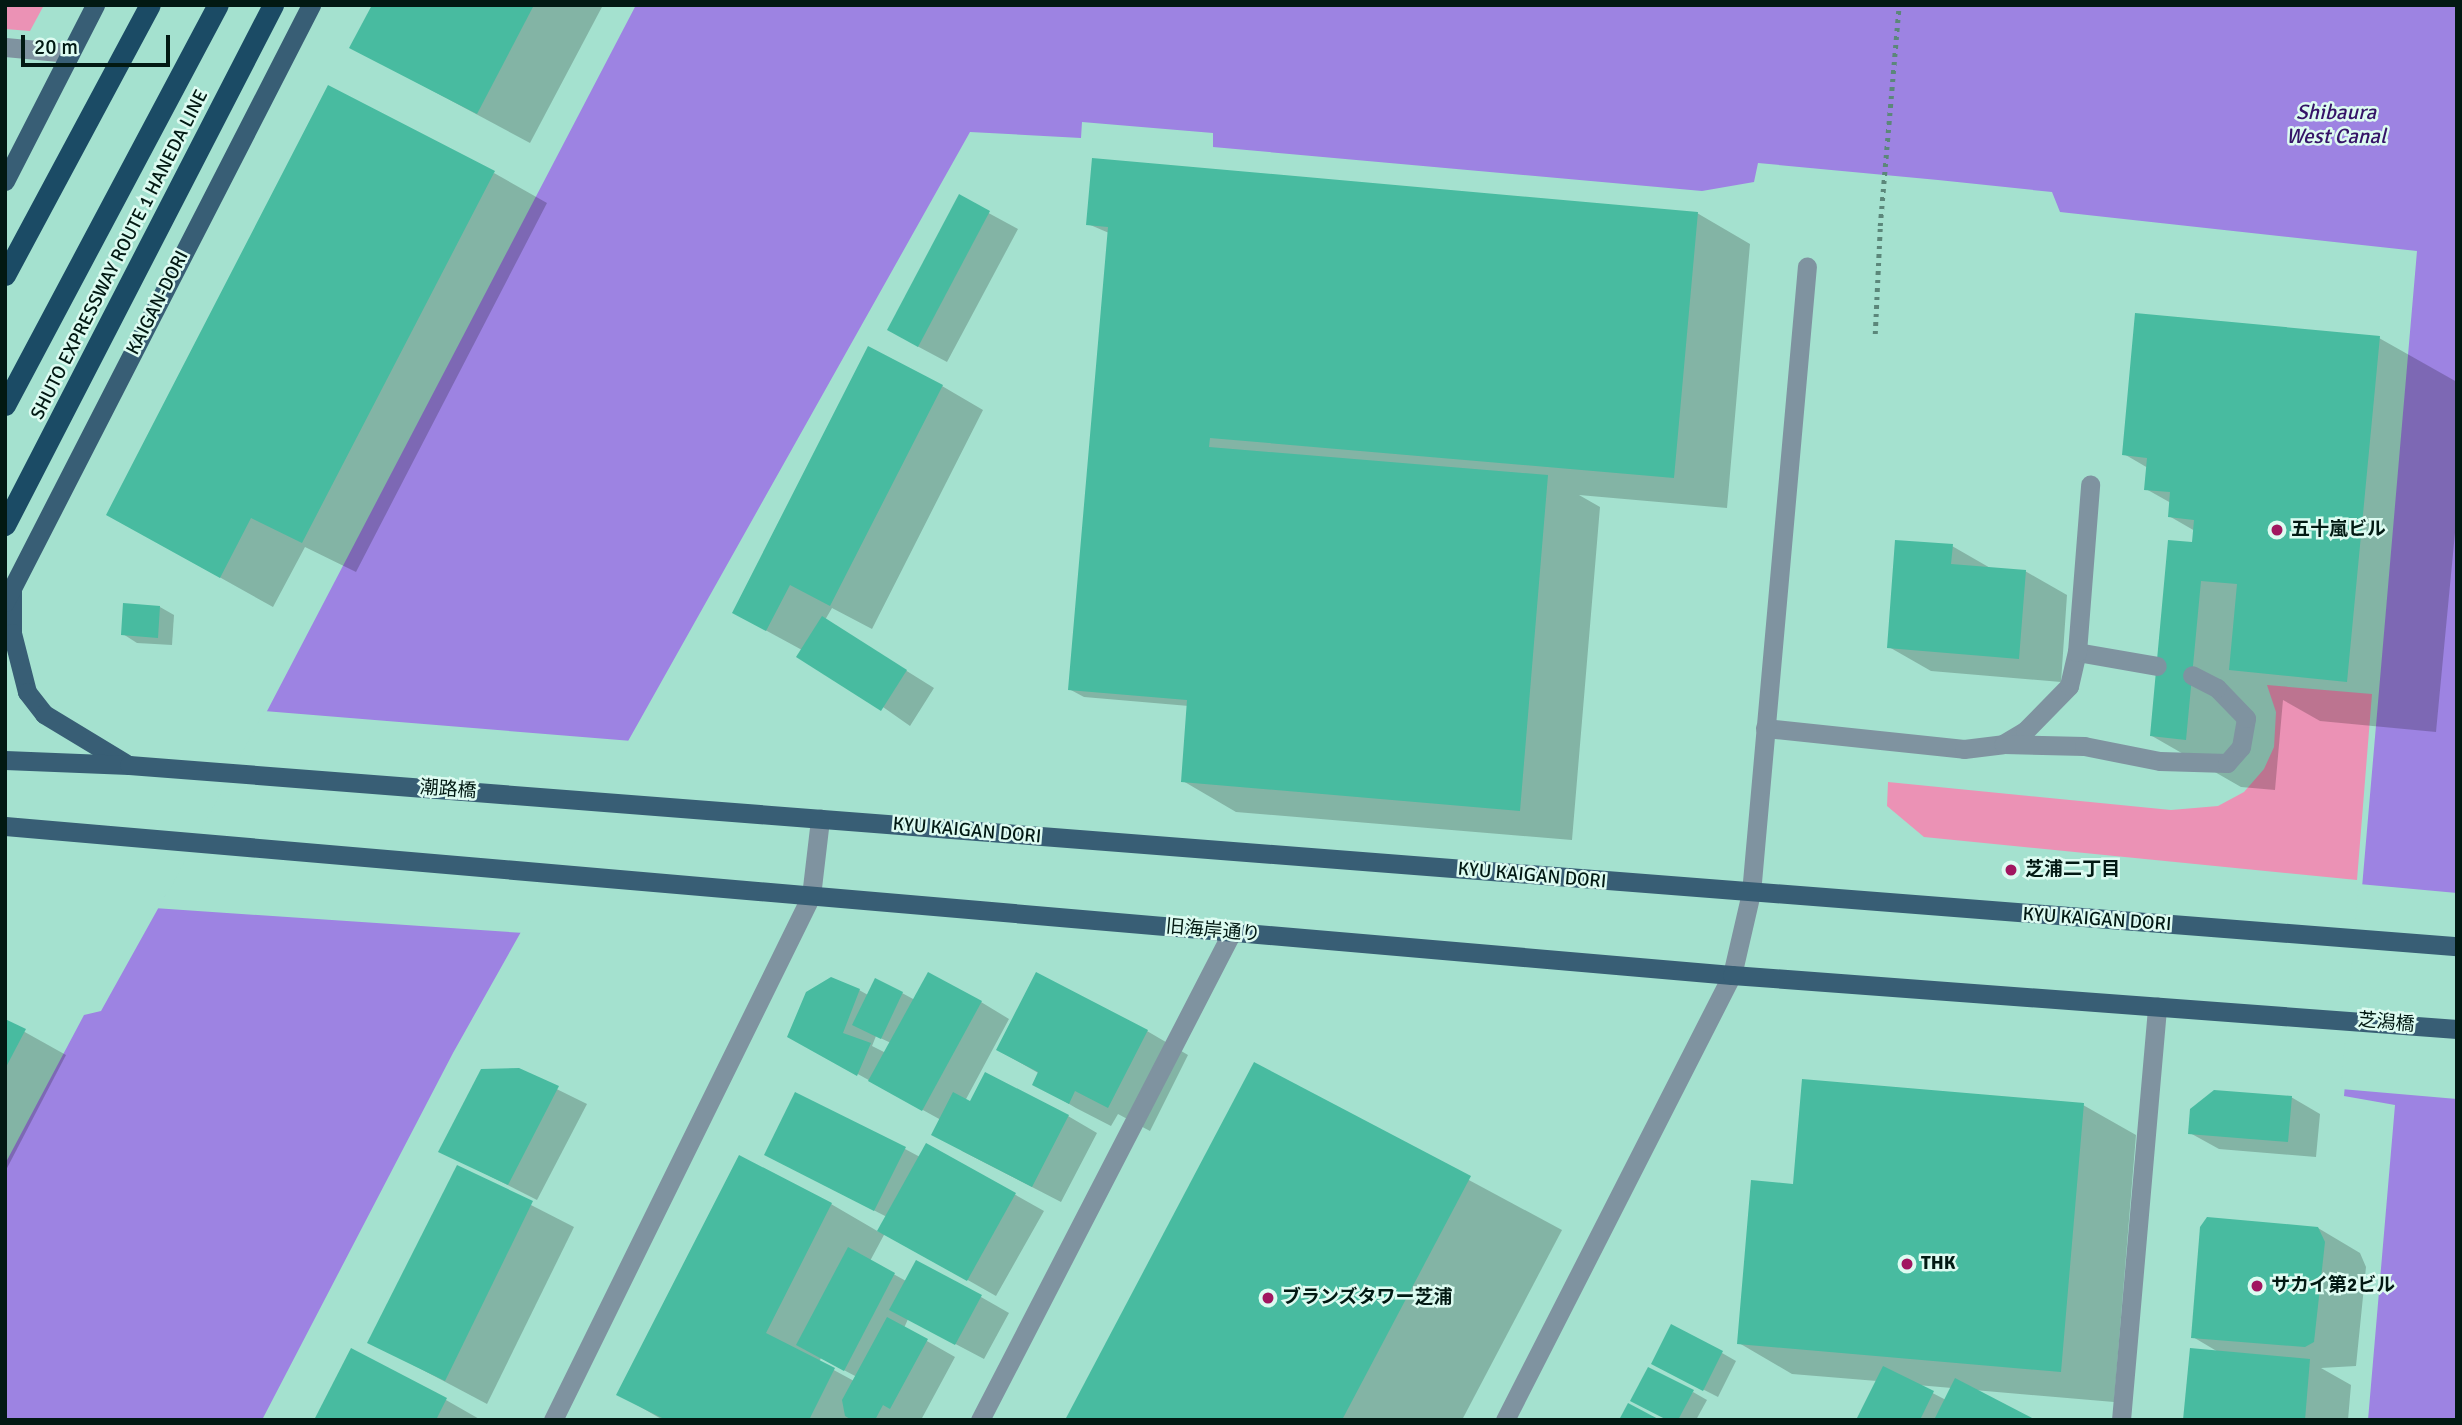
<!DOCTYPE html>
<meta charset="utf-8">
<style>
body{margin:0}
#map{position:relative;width:2462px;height:1425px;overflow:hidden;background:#a4e1cf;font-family:Signika,"Noto Sans JP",sans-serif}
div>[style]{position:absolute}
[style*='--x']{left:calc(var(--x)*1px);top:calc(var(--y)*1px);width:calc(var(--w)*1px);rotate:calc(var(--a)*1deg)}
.green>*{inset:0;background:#eb92b5}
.water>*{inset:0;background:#9d83e2}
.pier>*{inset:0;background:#a4e1cf}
.shadow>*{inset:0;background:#0003}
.building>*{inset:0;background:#48bba0}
.path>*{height:4.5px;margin-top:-2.25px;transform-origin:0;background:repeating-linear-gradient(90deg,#5b877a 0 3.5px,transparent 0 8.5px)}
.service>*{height:19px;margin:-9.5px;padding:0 9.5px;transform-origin:9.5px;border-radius:9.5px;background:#7f93a0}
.minor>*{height:19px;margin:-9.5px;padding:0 9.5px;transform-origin:9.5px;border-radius:9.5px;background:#7f93a0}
.tertiary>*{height:19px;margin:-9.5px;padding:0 9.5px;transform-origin:9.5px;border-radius:9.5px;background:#7f93a0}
.primary>*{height:19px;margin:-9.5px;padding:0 9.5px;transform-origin:9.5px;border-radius:9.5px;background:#385e75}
.motorway>*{height:21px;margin:-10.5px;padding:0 10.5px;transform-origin:10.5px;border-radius:10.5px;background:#1b4b65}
.dots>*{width:19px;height:19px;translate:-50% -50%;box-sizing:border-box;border:4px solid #ddfbf1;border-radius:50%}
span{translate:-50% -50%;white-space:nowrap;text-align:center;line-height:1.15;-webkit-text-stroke:5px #ddfbf1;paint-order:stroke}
.street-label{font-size:19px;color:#021913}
.poi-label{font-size:19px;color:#021913;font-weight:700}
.left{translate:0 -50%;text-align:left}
.water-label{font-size:21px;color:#351367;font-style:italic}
.frame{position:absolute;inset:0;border:7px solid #021913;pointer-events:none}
.scale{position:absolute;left:21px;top:35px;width:149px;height:32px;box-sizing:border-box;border:4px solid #021913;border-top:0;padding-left:9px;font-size:21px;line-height:24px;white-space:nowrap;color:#021913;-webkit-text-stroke:5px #ddfbf1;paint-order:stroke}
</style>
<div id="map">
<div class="green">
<div style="clip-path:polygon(5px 5px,44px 5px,30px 31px,5px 29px)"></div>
<div style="clip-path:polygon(2267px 685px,2372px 694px,2357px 880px,1924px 837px,1887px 806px,1888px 782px,2171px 810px,2218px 806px,2244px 792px,2264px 769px,2274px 747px,2276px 712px)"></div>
</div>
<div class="water">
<div style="clip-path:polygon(636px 5px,2457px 5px,2457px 1420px,2368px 1420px,2395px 1105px,2344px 1096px,2417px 251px,2060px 212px,2052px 192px,1938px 180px,1758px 163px,1754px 182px,1702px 191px,1213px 147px,1213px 133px,1082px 122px,1081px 138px,970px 132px,453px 1053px,262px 1420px,5px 1420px,5px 1164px,84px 1015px,101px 1011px,165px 896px,172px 893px)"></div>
</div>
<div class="pier">
<div style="clip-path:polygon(264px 711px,632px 741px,524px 933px,154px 908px,169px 891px)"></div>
<div style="clip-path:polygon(2359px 884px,2457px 893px,2457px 1099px,2341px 1089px)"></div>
</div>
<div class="shadow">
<div style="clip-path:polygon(374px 5px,603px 5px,530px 143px,351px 47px)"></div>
<div style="clip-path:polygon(494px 173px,547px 203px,356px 572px,305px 547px,273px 607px,162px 545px)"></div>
<div style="clip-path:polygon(959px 197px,1018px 229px,947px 362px,917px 346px)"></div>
<div style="clip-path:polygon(1697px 213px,1750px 244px,1727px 508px,1579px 495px,1600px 507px,1572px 840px,1236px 812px,1183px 781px,1189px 706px,1084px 697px,1069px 689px,1109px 233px,1088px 224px)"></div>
<div style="clip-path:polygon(2379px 338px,2457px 382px,2457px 512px,2436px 732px,2320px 721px,2283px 700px,2275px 790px,2241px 787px,2152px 736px,2195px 531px,2169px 516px,2171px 503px,2146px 489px,2148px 468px,2124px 454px)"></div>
<div style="clip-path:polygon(942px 386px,983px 410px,872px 629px,832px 608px,825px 620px,934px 688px,910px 726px,802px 650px,734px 613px)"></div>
<div style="clip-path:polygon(1952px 546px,1992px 569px,2025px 571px,2067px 595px,2061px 682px,1931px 671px,1889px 647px)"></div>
<div style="clip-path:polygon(160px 607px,174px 615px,172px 645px,137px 643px,123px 634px)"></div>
<div style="clip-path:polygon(evenodd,859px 990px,868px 995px,902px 993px,915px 1000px,981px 1002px,1009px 1019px,965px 1101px,1068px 1116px,1097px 1133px,1061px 1202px,962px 1151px,941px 1120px,789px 1036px,859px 990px,876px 1036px,891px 1043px,886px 1053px,872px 1046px,876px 1036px)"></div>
<div style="clip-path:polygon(5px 1021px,66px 1055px,5px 1172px)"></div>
<div style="clip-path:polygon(1147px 1031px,1188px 1055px,1150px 1131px,1118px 1114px,1111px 1126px,1076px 1108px,1035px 1084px,1040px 1074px,998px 1050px)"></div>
<div style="clip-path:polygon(1255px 1065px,1562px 1230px,1462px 1420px,1067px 1420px)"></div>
<div style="clip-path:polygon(518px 1070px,587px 1104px,537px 1200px,440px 1151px)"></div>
<div style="clip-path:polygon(2291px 1097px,2320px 1114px,2316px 1157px,2219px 1149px,2190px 1133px)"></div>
<div style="clip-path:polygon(evenodd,2083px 1105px,2136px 1135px,2114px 1402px,1974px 1390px,2032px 1420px,1858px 1420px,1877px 1381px,1792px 1374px,1739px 1343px,1795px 1186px,2083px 1105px,1917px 1385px,1952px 1388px,1946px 1400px,1917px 1385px)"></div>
<div style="clip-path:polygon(evenodd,927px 1145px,1044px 1211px,996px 1296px,885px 1233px,870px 1261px,906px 1281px,981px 1297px,1009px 1313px,984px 1359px,908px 1319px,904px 1328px,955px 1357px,921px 1420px,663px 1420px,618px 1394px,831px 1204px,879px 1232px,887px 1217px,766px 1155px,905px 1149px,920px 1157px,927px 1145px,821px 1358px,857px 1377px,854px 1381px,819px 1362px,821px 1358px)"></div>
<div style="clip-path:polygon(457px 1167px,574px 1227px,487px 1404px,370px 1342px)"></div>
<div style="clip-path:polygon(2318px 1228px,2360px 1253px,2366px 1267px,2356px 1366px,2321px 1368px,2351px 1385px,2348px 1420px,2186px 1420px,2220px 1353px,2193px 1337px)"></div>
<div style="clip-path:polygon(352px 1351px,446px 1400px,481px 1420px,316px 1420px)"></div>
<div style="clip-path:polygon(1722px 1353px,1736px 1361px,1718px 1397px,1667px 1371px)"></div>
<div style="clip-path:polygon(1693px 1392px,1707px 1400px,1696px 1420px,1669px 1420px)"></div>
</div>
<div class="building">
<div style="clip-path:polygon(372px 5px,534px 5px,477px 114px,349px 48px)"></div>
<div style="clip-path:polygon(328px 85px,495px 171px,302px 543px,251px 518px,220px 578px,106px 515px)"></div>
<div style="clip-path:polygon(1092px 158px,1698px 212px,1674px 478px,1210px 438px,1209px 447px,1548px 475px,1520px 811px,1181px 782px,1187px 700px,1068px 690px,1108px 227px,1086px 225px)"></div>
<div style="clip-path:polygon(959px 194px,990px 211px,918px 347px,887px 330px)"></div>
<div style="clip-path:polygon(2135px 313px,2380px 336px,2347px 682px,2229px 670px,2237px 584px,2201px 581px,2186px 740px,2150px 736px,2168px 540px,2192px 542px,2194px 520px,2168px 517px,2170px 492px,2144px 490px,2147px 458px,2122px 455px)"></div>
<div style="clip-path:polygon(868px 346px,943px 385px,830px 606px,790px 585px,766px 631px,732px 613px)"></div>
<div style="clip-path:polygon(1895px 540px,1953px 544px,1951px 564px,2026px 570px,2019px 659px,1887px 648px)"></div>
<div style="clip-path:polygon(123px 603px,160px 606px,158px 638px,121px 635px)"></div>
<div style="clip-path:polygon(822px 616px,907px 670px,881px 711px,796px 657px)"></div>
<div style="clip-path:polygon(928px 972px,982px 1001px,922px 1111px,868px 1081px)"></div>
<div style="clip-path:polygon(1036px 972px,1148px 1030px,1108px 1108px,1075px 1091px,1069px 1104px,1032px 1085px,1038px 1072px,996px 1050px)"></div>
<div style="clip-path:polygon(831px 977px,860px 989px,843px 1033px,871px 1043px,857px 1076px,787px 1037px,806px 992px)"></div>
<div style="clip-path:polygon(875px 978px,903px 992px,881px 1039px,852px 1025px)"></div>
<div style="clip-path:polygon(5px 1019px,26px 1029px,5px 1069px)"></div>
<div style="clip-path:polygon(1254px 1062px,1471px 1176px,1342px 1420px,1065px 1420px)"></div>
<div style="clip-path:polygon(519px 1068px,559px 1086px,508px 1185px,438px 1152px,481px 1069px)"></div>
<div style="clip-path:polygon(985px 1072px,1069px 1115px,1032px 1187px,931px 1135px,953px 1092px,970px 1101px)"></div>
<div style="clip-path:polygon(1802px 1079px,2084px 1103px,2061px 1372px,1737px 1344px,1751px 1180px,1793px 1184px)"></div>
<div style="clip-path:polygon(2214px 1090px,2292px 1096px,2288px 1142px,2188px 1134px,2190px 1109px)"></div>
<div style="clip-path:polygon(795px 1092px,906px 1147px,874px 1211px,764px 1155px)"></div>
<div style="clip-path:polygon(926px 1143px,1016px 1193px,967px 1281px,877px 1231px)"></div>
<div style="clip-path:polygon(739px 1155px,832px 1203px,766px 1333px,835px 1368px,809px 1420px,666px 1420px,616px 1395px)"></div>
<div style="clip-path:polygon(457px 1165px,533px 1201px,445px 1381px,367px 1343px)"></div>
<div style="clip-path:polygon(2207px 1217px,2318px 1227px,2325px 1242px,2314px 1342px,2305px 1347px,2191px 1338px,2200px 1227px)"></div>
<div style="clip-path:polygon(848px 1247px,895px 1273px,844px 1371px,796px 1345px)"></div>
<div style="clip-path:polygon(916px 1260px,982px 1295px,955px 1345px,889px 1310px)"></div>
<div style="clip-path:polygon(887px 1317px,928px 1339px,890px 1409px,883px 1405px,875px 1420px,852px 1420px,845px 1416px,842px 1400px)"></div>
<div style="clip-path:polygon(1671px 1324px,1723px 1351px,1703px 1391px,1651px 1364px)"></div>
<div style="clip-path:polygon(351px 1348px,447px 1398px,436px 1420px,314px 1420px)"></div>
<div style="clip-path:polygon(2190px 1348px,2310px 1359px,2305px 1420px,2183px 1420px)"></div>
<div style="clip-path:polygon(1883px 1366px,1934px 1391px,1920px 1420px,1856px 1420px)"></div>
<div style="clip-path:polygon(1648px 1367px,1694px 1390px,1678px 1420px,1667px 1420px,1630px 1401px)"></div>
<div style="clip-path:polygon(1955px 1378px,2036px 1420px,1934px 1420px)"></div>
<div style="clip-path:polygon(1628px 1403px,1660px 1420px,1619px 1420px)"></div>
</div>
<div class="path">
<div style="--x:1875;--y:334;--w:108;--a:-87.3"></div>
<div style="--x:1880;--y:226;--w:222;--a:-85.1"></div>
</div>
<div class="service">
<div style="--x:2077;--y:652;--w:81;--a:9.9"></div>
<div style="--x:1765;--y:728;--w:200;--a:6"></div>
<div style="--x:1964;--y:749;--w:39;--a:-7"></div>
<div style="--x:2003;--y:744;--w:26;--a:-31"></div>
<div style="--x:2025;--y:731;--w:63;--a:-45.6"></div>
<div style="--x:2069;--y:686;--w:35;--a:-77"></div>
<div style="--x:2077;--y:652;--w:168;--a:-85.5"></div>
<div style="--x:2004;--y:744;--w:80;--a:1.4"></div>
<div style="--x:2084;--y:746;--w:77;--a:11.2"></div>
<div style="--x:2160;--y:761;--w:67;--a:1.7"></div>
<div style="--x:2227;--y:763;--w:21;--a:-49"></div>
<div style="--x:2241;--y:747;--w:29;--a:-80"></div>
<div style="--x:2246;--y:718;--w:42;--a:-134"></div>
<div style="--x:2217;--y:688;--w:28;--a:-153"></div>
<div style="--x:1751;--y:893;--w:629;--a:-84.9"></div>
</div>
<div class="minor">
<div style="--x:5;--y:47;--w:65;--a:5.3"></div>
<div style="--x:980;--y:1420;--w:549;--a:-62.69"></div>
</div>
<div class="tertiary">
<div style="--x:553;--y:1420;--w:584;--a:-63.79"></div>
<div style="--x:811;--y:896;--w:78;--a:-83.3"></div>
<div style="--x:1505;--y:1420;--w:500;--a:-63"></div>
<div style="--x:1732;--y:975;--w:84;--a:-77"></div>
<div style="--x:2121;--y:1420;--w:415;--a:-85"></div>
</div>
<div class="primary">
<div style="--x:5;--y:181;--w:198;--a:-62.9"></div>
<div style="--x:12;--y:588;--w:45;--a:90"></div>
<div style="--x:12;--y:633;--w:61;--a:75.7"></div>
<div style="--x:27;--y:692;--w:28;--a:52"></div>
<div style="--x:44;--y:714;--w:95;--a:31.2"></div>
<div style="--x:5;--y:602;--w:671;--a:-62.86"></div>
<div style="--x:5;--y:760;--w:124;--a:2.3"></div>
<div style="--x:129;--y:765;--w:2335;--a:4.45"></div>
<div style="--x:5;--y:826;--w:1733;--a:4.93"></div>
<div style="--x:1732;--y:975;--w:727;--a:4.26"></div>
</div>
<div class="motorway">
<div style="--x:5;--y:275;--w:306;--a:-61.8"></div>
<div style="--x:5;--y:405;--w:453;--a:-62"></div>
<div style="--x:5;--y:525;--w:585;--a:-62.73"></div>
</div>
<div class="dots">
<div style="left:2277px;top:530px;background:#a11660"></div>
<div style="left:2011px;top:870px;background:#a11660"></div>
<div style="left:1907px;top:1264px;background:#a11660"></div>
<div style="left:2257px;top:1286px;background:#a11660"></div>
<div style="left:1268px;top:1298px;background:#a11660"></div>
</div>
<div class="street-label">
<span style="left:120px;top:255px;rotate:-63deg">SHUTO EXPRESSWAY ROUTE 1 HANEDA LINE</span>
<span style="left:158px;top:303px;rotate:-63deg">KAIGAN-DORI</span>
<span style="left:448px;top:790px;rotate:4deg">潮路橋</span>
<span style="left:967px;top:831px;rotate:5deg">KYU KAIGAN DORI</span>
<span style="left:1532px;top:876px;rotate:5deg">KYU KAIGAN DORI</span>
<span style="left:2097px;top:920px;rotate:4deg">KYU KAIGAN DORI</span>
<span style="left:1213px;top:931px;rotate:5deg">旧海岸通り</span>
<span style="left:2386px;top:1023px;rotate:5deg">芝潟橋</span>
</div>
<div class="poi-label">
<span class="left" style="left:2291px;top:530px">五十嵐ビル</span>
<span class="left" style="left:2025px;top:870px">芝浦二丁目</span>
<span class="left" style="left:1921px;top:1264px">THK</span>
<span class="left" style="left:2271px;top:1286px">サカイ第2ビル</span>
<span class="left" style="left:1282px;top:1298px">ブランズタワー芝浦</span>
</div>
<div class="water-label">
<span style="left:2336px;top:124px">Shibaura<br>West Canal</span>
</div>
<div class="frame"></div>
<div class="scale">20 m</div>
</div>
